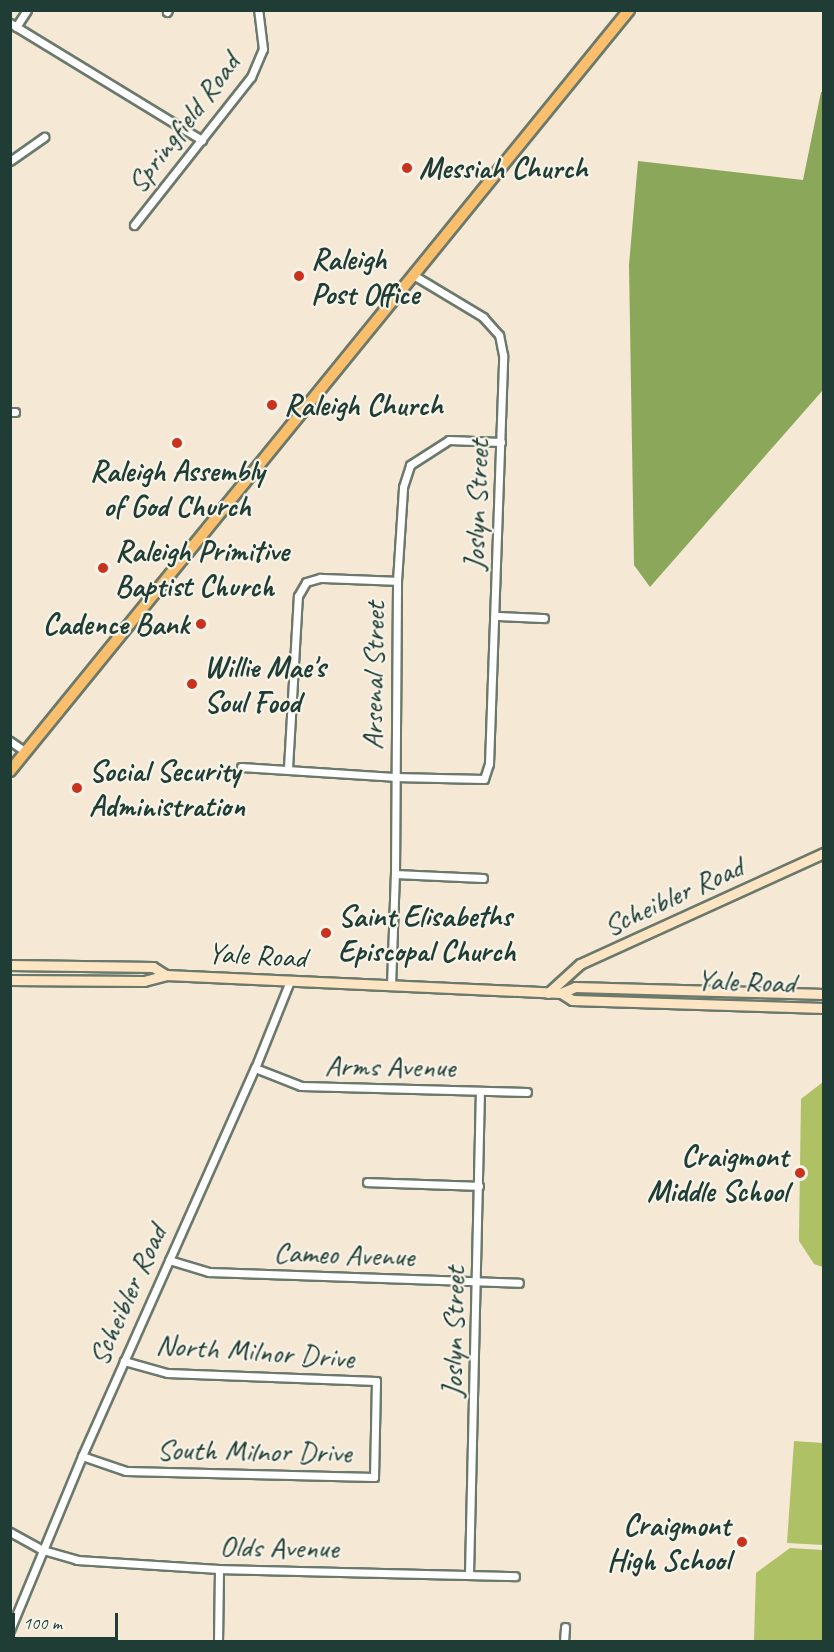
<!DOCTYPE html>
<style>
body{margin:0}
#map{position:relative;width:834px;height:1652px;overflow:hidden;background:#f5e8d4;font-family:Caveat,sans-serif}
div>[style]{position:absolute}
[style*='--x']{left:calc(var(--x)*1px);top:calc(var(--y)*1px);width:calc(var(--w)*1px);rotate:calc(var(--a)*1deg)}
.green>*{inset:0;background:#aec165}
.forest>*{inset:0;background:#8aa75a}
.roads{filter:drop-shadow(2px 0 #6a796c) drop-shadow(-2px 0 #6a796c) drop-shadow(0 2px #6a796c) drop-shadow(0 -2px #6a796c)}
.street>*{height:7px;margin:-3.5px;padding:0 3.5px;transform-origin:3.5px;border-radius:3.5px;background:#fff}
.secondary>*{height:9px;margin:-4.5px;padding:0 4.5px;transform-origin:4.5px;border-radius:4.5px;background:#fde5c4}
.primary>*{height:10px;margin:-5px;padding:0 5px;transform-origin:5px;border-radius:5px;background:#f9bf6c}
.dots>*{width:16px;height:16px;translate:-50% -50%;box-sizing:border-box;border:3px solid #f7f3e8;border-radius:50%}
span{translate:-50% -50%;white-space:nowrap;text-align:center;line-height:1.15;-webkit-text-stroke:4.5px #f7f3e8;paint-order:stroke}
.street-label{font-size:30px;color:#1f3d34}
.poi-label{font-size:30px;color:#1f3d34;font-weight:700}
.left{translate:0 -50%;text-align:left}
.right{translate:-100% -50%;text-align:right}
.frame{position:absolute;inset:0;border:12px solid #1f3d34;pointer-events:none}
.scale{position:absolute;left:12px;top:1613px;width:106px;height:27px;box-sizing:border-box;border:3px solid #1f3d34;border-top:0;padding-left:8px;font-size:18px;line-height:21px;white-space:nowrap;color:#1f3d34;-webkit-text-stroke:4px #f7f3e8;paint-order:stroke}
</style>
<div id="map">
<div class="green">
<div style="clip-path:polygon(823px 1082px,823px 1267px,814px 1264px,799px 1241px,799px 1235px,801px 1099px)"></div>
<div style="clip-path:polygon(794px 1441px,823px 1443px,823px 1545px,787px 1543px)"></div>
<div style="clip-path:polygon(790px 1548px,823px 1550px,823px 1641px,754px 1641px,756px 1573px)"></div>
</div>
<div class="forest">
<div style="clip-path:polygon(821px 92px,824px 92px,823px 390px,650px 587px,634px 565px,629px 265px,638px 161px,803px 180px)"></div>
</div>
<div class="roads">
<div class="street">
<div style="--x:167;--y:12;--w:2;--a:-63"></div>
<div style="--x:10;--y:23;--w:225;--a:31.4"></div>
<div style="--x:16;--y:27;--w:20;--a:-57"></div>
<div style="--x:10;--y:161;--w:42;--a:-35.2"></div>
<div style="--x:134;--y:225;--w:189;--a:-51.7"></div>
<div style="--x:251;--y:77;--w:30;--a:-67"></div>
<div style="--x:263;--y:49;--w:39;--a:-97"></div>
<div style="--x:10;--y:412;--w:5;--a:0"></div>
<div style="--x:496;--y:616;--w:48;--a:2.4"></div>
<div style="--x:10;--y:741;--w:19;--a:35"></div>
<div style="--x:241;--y:767;--w:153;--a:3.7"></div>
<div style="--x:394;--y:777;--w:90;--a:1.3"></div>
<div style="--x:484;--y:779;--w:16;--a:-72"></div>
<div style="--x:489;--y:764;--w:409;--a:-88"></div>
<div style="--x:503;--y:355;--w:20;--a:-101"></div>
<div style="--x:499;--y:335;--w:24;--a:-132"></div>
<div style="--x:483;--y:317;--w:79;--a:-148.9"></div>
<div style="--x:288;--y:768;--w:172;--a:-86.7"></div>
<div style="--x:298;--y:596;--w:16;--a:-60"></div>
<div style="--x:306;--y:582;--w:15;--a:-16"></div>
<div style="--x:320;--y:578;--w:77;--a:2.2"></div>
<div style="--x:395;--y:874;--w:88;--a:2.6"></div>
<div style="--x:391;--y:986;--w:112;--a:-88"></div>
<div style="--x:395;--y:874;--w:293;--a:-89.6"></div>
<div style="--x:397;--y:581;--w:94;--a:-86.3"></div>
<div style="--x:403;--y:487;--w:23;--a:-72"></div>
<div style="--x:410;--y:465;--w:46;--a:-32.7"></div>
<div style="--x:449;--y:440;--w:52;--a:2.2"></div>
<div style="--x:255;--y:1068;--w:49;--a:21.4"></div>
<div style="--x:301;--y:1086;--w:226;--a:1.5"></div>
<div style="--x:367;--y:1182;--w:112;--a:2"></div>
<div style="--x:169;--y:1260;--w:42;--a:16.7"></div>
<div style="--x:209;--y:1272;--w:310;--a:2"></div>
<div style="--x:82;--y:1456;--w:46;--a:18.8"></div>
<div style="--x:126;--y:1471;--w:248;--a:1.4"></div>
<div style="--x:374;--y:1477;--w:96;--a:-88.8"></div>
<div style="--x:376;--y:1381;--w:209;--a:-177.8"></div>
<div style="--x:167;--y:1373;--w:45;--a:-164.4"></div>
<div style="--x:10;--y:1532;--w:38;--a:29"></div>
<div style="--x:43;--y:1550;--w:35;--a:16"></div>
<div style="--x:77;--y:1560;--w:142;--a:3.6"></div>
<div style="--x:219;--y:1569;--w:296;--a:1.4"></div>
<div style="--x:469;--y:1574;--w:483;--a:-88.7"></div>
<div style="--x:10;--y:1630;--w:188;--a:-67.5"></div>
<div style="--x:82;--y:1456;--w:425;--a:-66"></div>
<div style="--x:255;--y:1068;--w:94;--a:-68.1"></div>
<div style="--x:218;--y:1642;--w:73;--a:-89.2"></div>
<div style="--x:564;--y:1642;--w:15;--a:-86"></div>
</div>
<div class="secondary">
<div style="--x:10;--y:965;--w:143;--a:0.8"></div>
<div style="--x:153;--y:967;--w:15;--a:32"></div>
<div style="--x:10;--y:980;--w:134;--a:0.4"></div>
<div style="--x:144;--y:981;--w:23;--a:-15"></div>
<div style="--x:166;--y:975;--w:395;--a:2.6"></div>
<div style="--x:561;--y:993;--w:15;--a:-23"></div>
<div style="--x:575;--y:987;--w:249;--a:1.6"></div>
<div style="--x:548;--y:993;--w:43;--a:-42.2"></div>
<div style="--x:580;--y:964;--w:268;--a:-24.5"></div>
<div style="--x:561;--y:993;--w:13;--a:32"></div>
<div style="--x:572;--y:1000;--w:252;--a:1.8"></div>
</div>
<div class="primary">
<div style="--x:10;--y:771;--w:981;--a:-50.87"></div>
</div>
</div>
<div class="dots">
<div style="left:407px;top:168px;background:#c8321e"></div>
<div style="left:299px;top:276px;background:#c8321e"></div>
<div style="left:272px;top:405px;background:#c8321e"></div>
<div style="left:177px;top:443px;background:#c8321e"></div>
<div style="left:103px;top:568px;background:#c8321e"></div>
<div style="left:201px;top:624px;background:#c8321e"></div>
<div style="left:192px;top:684px;background:#c8321e"></div>
<div style="left:77px;top:788px;background:#c8321e"></div>
<div style="left:326px;top:933px;background:#c8321e"></div>
<div style="left:800px;top:1173px;background:#c8321e"></div>
<div style="left:742px;top:1542px;background:#c8321e"></div>
</div>
<div class="street-label">
<span style="left:183px;top:123px;rotate:-53deg">Springfield Road</span>
<span style="left:476px;top:505px;rotate:-88deg">Joslyn Street</span>
<span style="left:373px;top:676px;rotate:-89deg">Arsenal Street</span>
<span style="left:673px;top:896px;rotate:-25deg">Scheibler Road</span>
<span style="left:257px;top:955px;rotate:3deg">Yale Road</span>
<span style="left:746px;top:981px;rotate:2deg">Yale Road</span>
<span style="left:390px;top:1066px;rotate:1deg">Arms Avenue</span>
<span style="left:344px;top:1254px;rotate:2deg">Cameo Avenue</span>
<span style="left:127px;top:1295px;rotate:-66deg">Scheibler Road</span>
<span style="left:453px;top:1332px;rotate:-89deg">Joslyn Street</span>
<span style="left:255px;top:1351px;rotate:4deg">North Milnor Drive</span>
<span style="left:254px;top:1451px;rotate:1deg">South Milnor Drive</span>
<span style="left:279px;top:1547px;rotate:1deg">Olds Avenue</span>
</div>
<div class="poi-label">
<span class="left" style="left:419px;top:168px">Messiah Church</span>
<span class="left" style="left:311px;top:276px">Raleigh<br>Post Office</span>
<span class="left" style="left:284px;top:405px">Raleigh Church</span>
<span style="left:177px;top:488px">Raleigh Assembly<br>of God Church</span>
<span class="left" style="left:115px;top:568px">Raleigh Primitive<br>Baptist Church</span>
<span class="right" style="left:189px;top:624px">Cadence Bank</span>
<span class="left" style="left:204px;top:684px">Willie Mae's<br>Soul Food</span>
<span class="left" style="left:89px;top:788px">Social Security<br>Administration</span>
<span class="left" style="left:338px;top:933px">Saint Elisabeths<br>Episcopal Church</span>
<span class="right" style="left:788px;top:1173px">Craigmont<br>Middle School</span>
<span class="right" style="left:730px;top:1542px">Craigmont<br>High School</span>
</div>
<div class="frame"></div>
<div class="scale">100 m</div>
</div>
